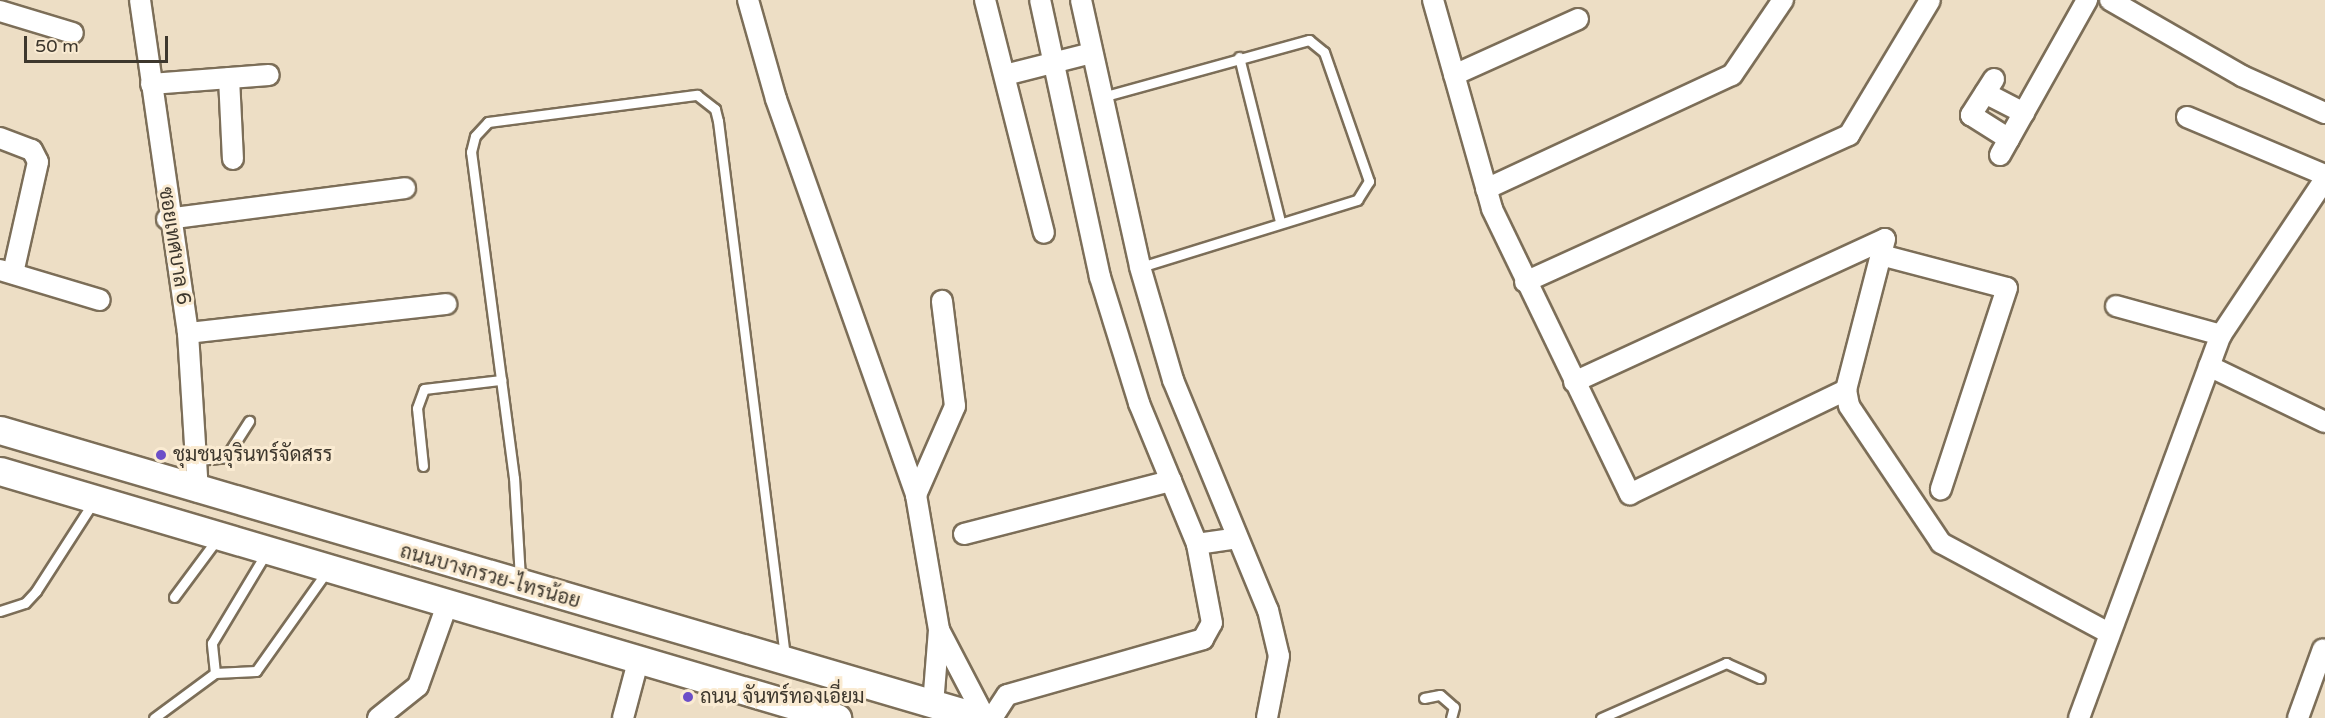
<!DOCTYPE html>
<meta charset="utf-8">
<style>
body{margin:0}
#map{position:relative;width:2325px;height:718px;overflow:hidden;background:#eddec5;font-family:"Varela Round",Sarabun,sans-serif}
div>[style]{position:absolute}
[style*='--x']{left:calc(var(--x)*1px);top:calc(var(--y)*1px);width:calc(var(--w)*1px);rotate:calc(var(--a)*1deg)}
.roads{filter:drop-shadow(2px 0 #7c6e58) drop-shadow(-2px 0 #7c6e58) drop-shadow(0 2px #7c6e58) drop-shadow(0 -2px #7c6e58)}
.lane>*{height:9px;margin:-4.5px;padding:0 4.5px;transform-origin:4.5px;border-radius:4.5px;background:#fff}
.street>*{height:20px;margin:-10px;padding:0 10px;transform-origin:10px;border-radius:10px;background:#fff}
.secondary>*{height:27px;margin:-13.5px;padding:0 13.5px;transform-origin:13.5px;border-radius:13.5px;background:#fff}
.dots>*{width:16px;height:16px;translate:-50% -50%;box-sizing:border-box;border:3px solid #faebd2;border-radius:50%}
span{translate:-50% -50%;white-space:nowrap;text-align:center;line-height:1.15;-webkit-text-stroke:6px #faebd2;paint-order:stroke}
.street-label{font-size:20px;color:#3d372d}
.poi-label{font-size:20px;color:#3d372d}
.left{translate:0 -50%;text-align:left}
.scale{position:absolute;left:24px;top:36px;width:144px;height:27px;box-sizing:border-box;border:3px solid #3d372d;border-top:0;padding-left:8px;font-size:18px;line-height:21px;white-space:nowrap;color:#3d372d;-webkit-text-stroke:4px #faebd2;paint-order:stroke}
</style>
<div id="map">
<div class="roads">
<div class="lane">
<div style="--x:1239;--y:57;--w:169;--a:76"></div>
<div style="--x:1102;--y:97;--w:215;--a:-15.4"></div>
<div style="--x:1309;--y:40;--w:19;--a:39"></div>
<div style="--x:1324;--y:52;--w:137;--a:70.8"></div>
<div style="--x:1369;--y:181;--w:22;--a:122"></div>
<div style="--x:1357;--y:200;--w:227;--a:162.8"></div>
<div style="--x:199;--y:460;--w:27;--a:-6"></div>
<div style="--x:226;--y:457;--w:43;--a:-57.4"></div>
<div style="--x:423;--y:466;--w:58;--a:-95.9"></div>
<div style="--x:417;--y:408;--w:20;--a:-70"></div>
<div style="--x:424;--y:389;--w:78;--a:-6.7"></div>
<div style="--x:520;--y:578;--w:100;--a:-93.4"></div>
<div style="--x:514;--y:478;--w:329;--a:-97.5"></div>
<div style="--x:471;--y:152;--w:16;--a:-76"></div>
<div style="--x:475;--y:136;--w:19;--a:-47"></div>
<div style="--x:488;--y:122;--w:211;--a:-7.4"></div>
<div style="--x:697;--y:95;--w:23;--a:38"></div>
<div style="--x:715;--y:109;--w:12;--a:76"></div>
<div style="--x:718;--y:121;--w:540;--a:82.87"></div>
<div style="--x:174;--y:597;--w:72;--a:-53.4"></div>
<div style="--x:0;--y:611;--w:26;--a:-18"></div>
<div style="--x:25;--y:603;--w:16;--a:-47"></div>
<div style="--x:36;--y:591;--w:107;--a:-57.2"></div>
<div style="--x:215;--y:673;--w:30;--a:-96"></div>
<div style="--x:212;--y:643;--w:105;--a:-59"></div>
<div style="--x:1424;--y:698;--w:16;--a:-11"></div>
<div style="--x:1440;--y:695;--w:18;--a:41"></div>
<div style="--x:1454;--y:707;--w:11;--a:105"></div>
<div style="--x:154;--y:718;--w:76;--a:-36.4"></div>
<div style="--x:215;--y:673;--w:41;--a:-2.8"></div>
<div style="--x:256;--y:671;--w:123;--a:-54.6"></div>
<div style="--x:1601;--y:718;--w:137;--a:-23.7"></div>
<div style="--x:1726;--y:663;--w:37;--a:24"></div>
</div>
<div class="street">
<div style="--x:140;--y:0;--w:336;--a:81.8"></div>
<div style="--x:188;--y:333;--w:159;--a:86.4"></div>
<div style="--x:748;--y:0;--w:103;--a:74.2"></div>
<div style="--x:776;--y:99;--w:420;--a:70.5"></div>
<div style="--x:916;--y:495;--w:137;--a:80.3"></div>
<div style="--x:939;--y:630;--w:75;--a:94.6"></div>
<div style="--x:985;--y:0;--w:240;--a:75.8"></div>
<div style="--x:1081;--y:0;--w:273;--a:77.5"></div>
<div style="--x:1140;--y:267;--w:118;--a:73.7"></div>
<div style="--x:1173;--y:380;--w:249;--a:67.6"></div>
<div style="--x:1268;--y:610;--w:47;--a:76.6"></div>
<div style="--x:1279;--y:656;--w:63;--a:101"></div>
<div style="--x:1433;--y:0;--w:217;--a:74.2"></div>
<div style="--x:1492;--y:209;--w:317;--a:64.2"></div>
<div style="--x:1630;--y:494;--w:240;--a:-25.7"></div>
<div style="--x:2110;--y:0;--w:152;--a:29.9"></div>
<div style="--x:2242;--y:76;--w:91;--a:24"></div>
<div style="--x:0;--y:11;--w:76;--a:16.8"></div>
<div style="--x:1005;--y:75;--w:90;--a:-14.2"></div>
<div style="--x:1454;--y:75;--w:136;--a:-24.3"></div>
<div style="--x:229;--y:78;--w:81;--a:87.2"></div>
<div style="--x:1994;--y:79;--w:43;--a:122.6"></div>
<div style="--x:1971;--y:115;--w:45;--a:32.3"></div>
<div style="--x:151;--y:84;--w:118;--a:-4.4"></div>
<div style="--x:1985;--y:93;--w:44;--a:27.1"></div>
<div style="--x:2187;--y:117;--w:150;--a:22.8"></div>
<div style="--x:0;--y:138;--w:34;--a:21"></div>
<div style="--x:32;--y:150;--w:13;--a:63"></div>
<div style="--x:38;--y:162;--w:114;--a:102.7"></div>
<div style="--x:2000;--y:155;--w:178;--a:-60.7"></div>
<div style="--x:1486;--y:189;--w:271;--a:-24.9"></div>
<div style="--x:1732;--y:75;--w:91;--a:-55.8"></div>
<div style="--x:167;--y:219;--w:240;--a:-7.4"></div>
<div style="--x:1881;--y:255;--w:130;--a:14.7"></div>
<div style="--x:2007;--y:288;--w:212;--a:108.2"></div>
<div style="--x:0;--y:270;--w:104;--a:16.7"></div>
<div style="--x:1525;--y:282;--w:356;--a:-24.4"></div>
<div style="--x:1849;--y:135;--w:157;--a:-59"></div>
<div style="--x:2116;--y:306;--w:109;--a:15.4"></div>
<div style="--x:188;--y:333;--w:260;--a:-6.4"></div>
<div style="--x:2209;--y:366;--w:129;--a:25.8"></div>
<div style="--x:1574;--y:382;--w:342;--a:-24.7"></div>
<div style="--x:1885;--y:239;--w:156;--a:104.5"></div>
<div style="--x:1846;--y:390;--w:16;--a:79"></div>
<div style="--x:1849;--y:406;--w:165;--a:56.1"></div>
<div style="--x:1941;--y:543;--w:191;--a:28.2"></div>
<div style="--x:916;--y:495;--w:97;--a:-66.3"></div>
<div style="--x:955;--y:406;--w:106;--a:-97.1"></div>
<div style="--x:964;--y:534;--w:214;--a:-14.4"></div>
<div style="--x:1197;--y:544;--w:41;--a:-8.3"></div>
<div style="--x:939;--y:630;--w:99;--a:62.4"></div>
<div style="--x:378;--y:718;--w:51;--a:-38.7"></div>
<div style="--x:418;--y:686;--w:89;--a:-70.3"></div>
<div style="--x:623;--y:718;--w:62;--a:-75.1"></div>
<div style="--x:992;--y:718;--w:27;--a:-57"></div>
<div style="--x:1007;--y:695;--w:204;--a:-15.9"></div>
<div style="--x:1203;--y:639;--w:18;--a:-61"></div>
<div style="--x:1212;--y:623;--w:80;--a:-100.8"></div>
<div style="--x:1197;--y:544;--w:152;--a:-112.4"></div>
<div style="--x:1139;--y:403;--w:132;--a:-107.2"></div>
<div style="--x:1100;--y:277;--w:283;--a:-102.2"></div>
<div style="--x:2079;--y:718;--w:408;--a:-69.7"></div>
<div style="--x:2221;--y:335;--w:187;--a:-56.3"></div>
<div style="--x:2298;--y:718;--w:73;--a:-70.1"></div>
</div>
<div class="secondary">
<div style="--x:0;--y:430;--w:1023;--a:16.35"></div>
<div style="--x:0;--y:471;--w:873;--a:16.44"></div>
</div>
</div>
<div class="dots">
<div style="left:161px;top:455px;background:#6c4fc8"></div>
<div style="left:688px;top:697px;background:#6c4fc8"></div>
</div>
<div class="street-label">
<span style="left:174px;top:246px;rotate:81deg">ซอยเทศบาล 6</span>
<span style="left:490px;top:577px;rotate:16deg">ถนนบางกรวย-ไทรน้อย</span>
</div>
<div class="poi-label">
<span class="left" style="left:173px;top:455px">ชุมชนจุรินทร์จัดสรร</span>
<span class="left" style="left:700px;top:697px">ถนน จันทร์ทองเอี่ยม</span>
</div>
<div class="scale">50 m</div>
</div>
